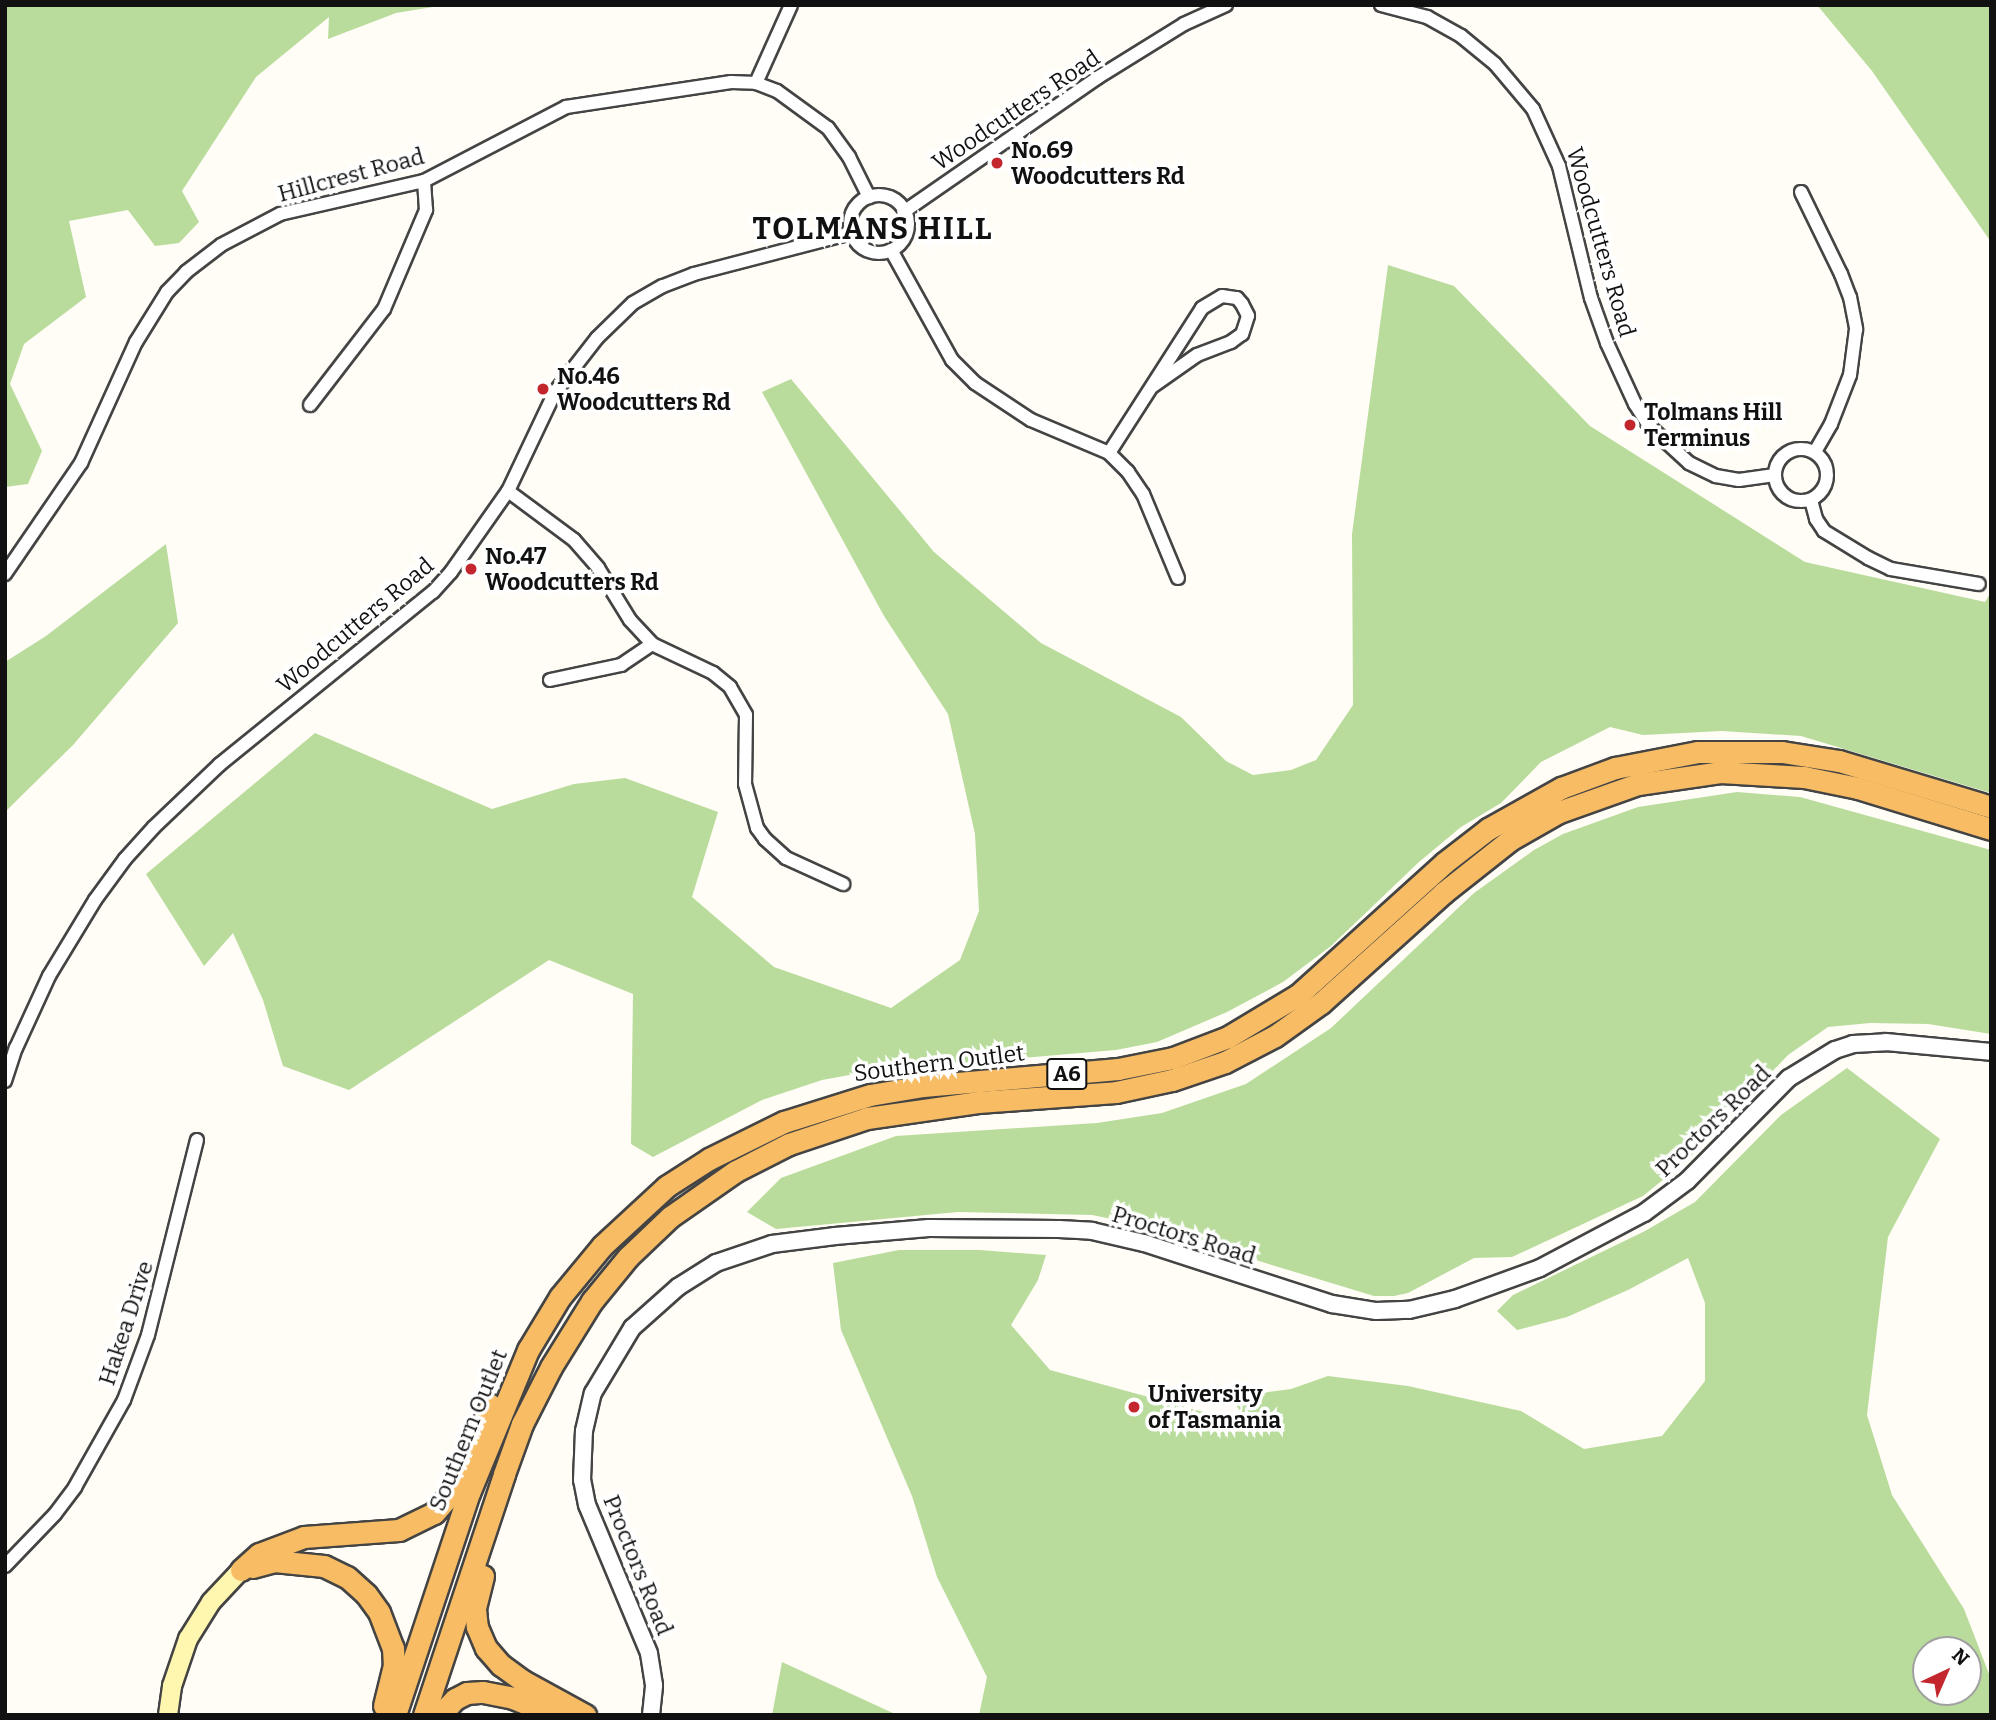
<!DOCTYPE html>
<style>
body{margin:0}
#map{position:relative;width:1996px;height:1720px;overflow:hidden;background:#fffdf5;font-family:Bitter,serif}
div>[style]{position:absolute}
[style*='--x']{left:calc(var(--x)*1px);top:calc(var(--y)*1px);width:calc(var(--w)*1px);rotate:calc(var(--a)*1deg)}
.forest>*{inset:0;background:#b9dc9c}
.roads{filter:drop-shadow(2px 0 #444) drop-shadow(-2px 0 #444) drop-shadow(0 2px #444) drop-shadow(0 -2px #444)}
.minor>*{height:12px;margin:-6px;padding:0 6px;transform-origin:6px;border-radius:6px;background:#fff}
.minor>.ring{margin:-6px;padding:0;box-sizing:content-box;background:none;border:12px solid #fff;border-radius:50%}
.tertiary>*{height:16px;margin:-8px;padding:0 8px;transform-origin:8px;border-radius:8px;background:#fff}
.secondary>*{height:18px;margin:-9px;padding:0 9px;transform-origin:9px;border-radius:9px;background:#fff6b0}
.trunk>*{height:21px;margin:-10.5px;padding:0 10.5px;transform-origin:10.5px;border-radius:10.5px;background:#f7bc64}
.dots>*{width:19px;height:19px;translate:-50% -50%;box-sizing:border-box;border:4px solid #fff;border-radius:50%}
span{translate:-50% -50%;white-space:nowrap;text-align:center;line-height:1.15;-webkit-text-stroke:7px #fff;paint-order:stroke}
.shield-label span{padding:2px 5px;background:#fff;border:2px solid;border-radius:5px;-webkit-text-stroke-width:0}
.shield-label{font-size:21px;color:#111;font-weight:700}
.street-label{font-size:23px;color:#111}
.poi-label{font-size:23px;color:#111;font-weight:700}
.left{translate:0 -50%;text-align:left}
.district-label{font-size:30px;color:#111;font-weight:700;letter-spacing:2px}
.frame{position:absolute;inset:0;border:7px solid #111;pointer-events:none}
.north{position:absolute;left:1912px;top:1636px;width:70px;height:70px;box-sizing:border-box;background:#fff;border:2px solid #a0a0a0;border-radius:50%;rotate:44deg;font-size:19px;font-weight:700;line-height:28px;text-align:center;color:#111}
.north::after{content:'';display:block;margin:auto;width:24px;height:32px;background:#c4262e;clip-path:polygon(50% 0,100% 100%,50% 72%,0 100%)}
</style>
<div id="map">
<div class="forest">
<div style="clip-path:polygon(5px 5px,445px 5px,396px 13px,328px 39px,329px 17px,256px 77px,182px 191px,199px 222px,179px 243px,155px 246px,128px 210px,69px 221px,86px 297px,24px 344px,10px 384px,42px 451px,28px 484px,5px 487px)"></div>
<div style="clip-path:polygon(1817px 5px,1991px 5px,1991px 242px,1872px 71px)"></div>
<div style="clip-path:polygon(1388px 265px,1454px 286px,1590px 426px,1805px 562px,1985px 602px,1991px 592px,1991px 793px,1801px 736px,1722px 731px,1643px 735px,1610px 727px,1541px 762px,1501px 803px,1461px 827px,1419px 862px,1331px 946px,1283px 982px,1227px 1012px,1157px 1042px,1116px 1050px,871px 1071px,822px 1080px,762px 1100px,653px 1157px,631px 1144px,633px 994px,549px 960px,349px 1090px,283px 1066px,263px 1000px,233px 933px,204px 966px,146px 874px,315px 733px,492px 809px,574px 784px,625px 778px,718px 812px,692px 897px,774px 967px,891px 1008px,960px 960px,979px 911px,975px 834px,948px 714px,884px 616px,762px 392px,791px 379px,934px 552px,1041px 643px,1181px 717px,1226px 761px,1253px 775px,1291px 770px,1316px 760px,1353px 705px,1352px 534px)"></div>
<div style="clip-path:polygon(166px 544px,178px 623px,73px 745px,5px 812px,5px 662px,46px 636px)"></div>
<div style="clip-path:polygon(1737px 792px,1800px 797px,1991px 850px,1991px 1034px,1928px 1024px,1870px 1023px,1828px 1027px,1788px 1055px,1685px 1162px,1643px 1196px,1512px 1257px,1474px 1258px,1408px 1293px,1394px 1296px,1374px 1296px,1137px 1224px,1092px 1215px,958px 1212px,776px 1229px,747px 1212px,781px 1178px,896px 1136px,1097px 1123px,1162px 1113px,1246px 1084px,1331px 1028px,1474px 893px,1534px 850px,1563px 834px,1638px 807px)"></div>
<div style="clip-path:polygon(evenodd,1847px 1068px,1940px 1139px,1888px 1237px,1867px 1415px,1892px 1495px,1964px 1609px,1991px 1679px,1991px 1715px,979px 1715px,987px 1677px,937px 1577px,912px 1496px,841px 1330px,833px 1263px,899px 1250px,980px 1250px,1046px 1255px,1038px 1280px,1011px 1325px,1050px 1370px,1247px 1424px,1232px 1397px,1291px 1389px,1328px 1376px,1408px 1386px,1521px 1411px,1584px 1449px,1662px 1436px,1705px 1381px,1705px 1303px,1688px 1258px,1628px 1290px,1567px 1317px,1517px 1330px,1497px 1311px,1513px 1295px,1645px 1231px,1695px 1202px,1781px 1115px,1847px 1068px,1968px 1650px,1968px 1692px,1926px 1692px,1926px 1650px,1968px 1650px)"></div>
<div style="clip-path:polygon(782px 1662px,895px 1714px,909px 1715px,772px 1715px)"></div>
</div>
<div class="roads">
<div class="minor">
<div style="--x:1381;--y:5;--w:48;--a:14.6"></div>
<div style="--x:1427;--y:17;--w:39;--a:29"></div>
<div style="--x:1461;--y:36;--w:44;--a:39.5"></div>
<div style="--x:1495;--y:64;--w:59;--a:49.8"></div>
<div style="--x:1533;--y:109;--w:63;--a:65.5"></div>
<div style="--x:1559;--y:166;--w:136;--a:76.4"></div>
<div style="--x:1591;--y:298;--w:48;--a:70.4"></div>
<div style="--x:1607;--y:343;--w:67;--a:65.3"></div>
<div style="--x:1635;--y:404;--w:27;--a:57"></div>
<div style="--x:1650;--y:427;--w:53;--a:42.7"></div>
<div style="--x:1689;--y:463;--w:30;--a:26"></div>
<div style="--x:1716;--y:476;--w:23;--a:10"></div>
<div style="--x:1739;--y:480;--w:36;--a:-8"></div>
<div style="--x:756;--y:83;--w:85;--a:-65.8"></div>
<div style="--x:1801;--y:192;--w:91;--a:64"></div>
<div style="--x:1841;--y:274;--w:25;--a:69"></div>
<div style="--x:1850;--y:297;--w:33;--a:79"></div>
<div style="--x:1856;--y:329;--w:46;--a:97.4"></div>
<div style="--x:1850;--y:375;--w:53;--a:111.2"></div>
<div style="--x:1831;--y:424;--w:32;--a:120"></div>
<div class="ring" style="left:850px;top:195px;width:46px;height:46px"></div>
<div style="--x:905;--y:211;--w:234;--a:-34.7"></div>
<div style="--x:1097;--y:78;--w:102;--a:-31.8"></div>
<div style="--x:1184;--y:24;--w:46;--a:-24.3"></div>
<div style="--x:891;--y:250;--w:126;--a:61"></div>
<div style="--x:952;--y:360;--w:33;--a:45"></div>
<div style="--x:975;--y:383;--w:67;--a:33.5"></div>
<div style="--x:1031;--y:420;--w:85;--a:22.9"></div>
<div style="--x:1109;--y:453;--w:27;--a:45"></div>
<div style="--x:1128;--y:472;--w:27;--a:56"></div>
<div style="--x:1143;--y:494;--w:91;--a:67.4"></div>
<div style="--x:310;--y:405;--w:121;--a:-52.4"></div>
<div style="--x:384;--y:309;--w:108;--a:-67"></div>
<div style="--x:426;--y:210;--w:29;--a:-94"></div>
<div class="ring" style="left:1775px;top:449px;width:40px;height:40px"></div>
<div style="--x:1109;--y:453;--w:172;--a:-57.3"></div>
<div style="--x:1202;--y:308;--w:23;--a:-31"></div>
<div style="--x:1222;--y:296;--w:15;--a:8"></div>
<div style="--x:1237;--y:298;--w:8;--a:50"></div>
<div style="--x:1242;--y:304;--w:13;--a:63"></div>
<div style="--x:1248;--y:316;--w:19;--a:108"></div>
<div style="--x:1242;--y:334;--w:14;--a:144"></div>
<div style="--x:1231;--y:342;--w:36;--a:159"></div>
<div style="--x:1197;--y:355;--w:54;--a:144.8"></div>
<div style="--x:508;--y:491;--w:82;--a:36.6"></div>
<div style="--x:574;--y:540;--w:37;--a:49"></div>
<div style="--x:598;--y:568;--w:61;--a:58.4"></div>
<div style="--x:630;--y:620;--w:33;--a:47"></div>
<div style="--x:652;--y:644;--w:68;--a:25.4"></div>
<div style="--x:713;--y:673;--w:22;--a:39"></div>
<div style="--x:730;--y:687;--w:32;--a:60"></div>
<div style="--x:746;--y:715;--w:69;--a:90.8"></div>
<div style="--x:745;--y:784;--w:46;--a:74.7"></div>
<div style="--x:757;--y:828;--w:14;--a:54"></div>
<div style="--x:765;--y:839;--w:28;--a:42"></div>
<div style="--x:786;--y:858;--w:63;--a:24.5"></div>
<div style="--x:1811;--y:500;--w:20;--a:75"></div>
<div style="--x:1816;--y:519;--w:14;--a:56"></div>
<div style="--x:1824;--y:531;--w:52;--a:31.5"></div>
<div style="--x:1868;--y:558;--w:25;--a:26"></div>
<div style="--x:1891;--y:569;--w:89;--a:9.7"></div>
<div style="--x:5;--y:574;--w:135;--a:-55.6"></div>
<div style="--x:81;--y:463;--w:133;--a:-65.6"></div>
<div style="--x:136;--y:342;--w:59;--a:-58.2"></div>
<div style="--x:167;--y:292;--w:28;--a:-46"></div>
<div style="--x:186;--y:272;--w:44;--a:-37.6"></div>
<div style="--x:221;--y:245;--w:67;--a:-27.7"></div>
<div style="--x:280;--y:214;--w:148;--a:-12.9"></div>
<div style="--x:424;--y:181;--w:160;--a:-27.5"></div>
<div style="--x:566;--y:107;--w:167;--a:-8.6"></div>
<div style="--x:731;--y:82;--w:25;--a:2"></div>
<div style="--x:756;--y:83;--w:22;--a:21"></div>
<div style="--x:777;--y:91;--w:63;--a:36"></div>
<div style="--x:828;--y:128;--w:36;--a:54"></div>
<div style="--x:849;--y:157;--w:45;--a:63.4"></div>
<div style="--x:550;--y:680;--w:73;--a:-11.9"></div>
<div style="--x:621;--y:665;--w:37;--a:-34"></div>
<div style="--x:5;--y:1081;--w:35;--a:-72"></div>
<div style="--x:16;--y:1048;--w:79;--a:-65.4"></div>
<div style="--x:49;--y:976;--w:89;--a:-58.8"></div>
<div style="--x:95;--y:900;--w:51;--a:-53.8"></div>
<div style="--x:125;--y:859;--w:43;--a:-47.8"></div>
<div style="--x:154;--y:827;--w:90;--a:-43.6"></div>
<div style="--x:219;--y:765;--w:275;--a:-39"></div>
<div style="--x:433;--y:592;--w:27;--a:-48"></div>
<div style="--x:451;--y:572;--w:99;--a:-54.9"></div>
<div style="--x:508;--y:491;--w:110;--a:-64.6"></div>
<div style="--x:555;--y:392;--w:68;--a:-52.1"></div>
<div style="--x:597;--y:338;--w:50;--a:-44.2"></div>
<div style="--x:633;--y:303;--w:34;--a:-30"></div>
<div style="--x:663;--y:286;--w:33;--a:-21"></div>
<div style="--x:694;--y:274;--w:162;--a:-14.6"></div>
<div style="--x:5;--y:1566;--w:72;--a:-46.1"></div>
<div style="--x:55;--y:1514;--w:34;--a:-53"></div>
<div style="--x:75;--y:1487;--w:100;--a:-60.6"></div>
<div style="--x:124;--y:1400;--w:69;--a:-69.7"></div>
<div style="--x:148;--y:1335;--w:201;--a:-75.9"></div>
</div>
<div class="tertiary">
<div style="--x:651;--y:1715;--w:30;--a:-84"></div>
<div style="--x:654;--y:1685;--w:32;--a:-99"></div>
<div style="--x:649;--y:1653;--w:160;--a:-112.7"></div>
<div style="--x:587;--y:1505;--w:25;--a:-101"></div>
<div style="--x:582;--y:1480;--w:49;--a:-87.7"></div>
<div style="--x:584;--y:1431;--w:39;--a:-77"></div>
<div style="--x:593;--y:1393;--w:76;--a:-59"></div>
<div style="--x:632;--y:1328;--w:62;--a:-41.7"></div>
<div style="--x:678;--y:1287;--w:45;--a:-32.3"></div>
<div style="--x:716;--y:1263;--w:59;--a:-18.7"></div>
<div style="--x:772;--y:1244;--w:64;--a:-7.2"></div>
<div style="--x:835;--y:1236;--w:94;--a:-4.9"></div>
<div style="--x:929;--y:1228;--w:130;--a:0.4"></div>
<div style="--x:1059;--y:1229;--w:33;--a:3"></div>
<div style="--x:1092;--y:1231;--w:53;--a:13"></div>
<div style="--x:1144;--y:1243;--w:198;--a:18"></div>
<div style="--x:1332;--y:1304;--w:45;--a:9"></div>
<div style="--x:1376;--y:1311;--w:33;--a:-2"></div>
<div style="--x:1409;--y:1310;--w:47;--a:-13.4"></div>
<div style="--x:1455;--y:1299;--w:90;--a:-20"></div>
<div style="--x:1540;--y:1268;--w:118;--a:-27.9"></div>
<div style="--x:1644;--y:1213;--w:54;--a:-36.7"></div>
<div style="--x:1687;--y:1181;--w:145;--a:-45.3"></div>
<div style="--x:1789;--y:1078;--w:54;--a:-31.3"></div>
<div style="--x:1835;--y:1050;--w:19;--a:-18"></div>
<div style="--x:1853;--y:1044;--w:33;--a:-3"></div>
<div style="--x:1886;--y:1042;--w:105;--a:5.4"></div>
</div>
<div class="secondary">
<div style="--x:168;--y:1715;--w:29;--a:-82"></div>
<div style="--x:172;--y:1686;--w:50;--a:-71.2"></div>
<div style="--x:188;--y:1639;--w:44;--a:-58.1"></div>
<div style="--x:211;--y:1602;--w:44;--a:-46.8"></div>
</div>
<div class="trunk">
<div style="--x:252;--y:1567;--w:23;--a:-15"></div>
<div style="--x:274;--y:1561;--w:50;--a:5.7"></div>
<div style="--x:324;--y:1566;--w:25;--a:26"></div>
<div style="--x:347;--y:1577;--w:25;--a:42"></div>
<div style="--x:366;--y:1594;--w:22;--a:54"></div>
<div style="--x:379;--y:1612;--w:39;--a:69"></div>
<div style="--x:393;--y:1648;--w:17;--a:87"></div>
<div style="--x:394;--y:1665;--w:42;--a:103.7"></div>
<div style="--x:241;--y:1570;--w:24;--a:-42"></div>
<div style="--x:259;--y:1554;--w:48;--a:-20.7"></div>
<div style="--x:304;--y:1537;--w:95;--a:-4.2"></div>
<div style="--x:399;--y:1530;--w:39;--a:-26"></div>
<div style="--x:434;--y:1513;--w:29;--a:-49"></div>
<div style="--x:453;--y:1491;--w:94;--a:-66.2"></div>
<div style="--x:483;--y:1576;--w:34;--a:104"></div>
<div style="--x:475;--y:1609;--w:18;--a:84"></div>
<div style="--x:477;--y:1627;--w:23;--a:67"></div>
<div style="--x:486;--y:1648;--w:23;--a:49"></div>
<div style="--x:501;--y:1665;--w:27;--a:36"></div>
<div style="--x:523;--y:1681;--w:71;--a:28.7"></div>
<div style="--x:395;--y:1715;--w:234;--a:-71.6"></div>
<div style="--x:469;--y:1493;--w:155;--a:-67.6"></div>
<div style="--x:528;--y:1350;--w:62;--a:-58.9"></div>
<div style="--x:560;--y:1297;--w:66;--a:-50.5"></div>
<div style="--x:602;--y:1246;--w:88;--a:-42.7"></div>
<div style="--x:667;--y:1186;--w:50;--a:-32.7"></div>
<div style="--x:709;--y:1159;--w:84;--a:-26.3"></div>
<div style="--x:784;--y:1122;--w:90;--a:-17.4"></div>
<div style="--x:870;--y:1095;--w:54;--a:-9.6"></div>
<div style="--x:923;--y:1086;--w:196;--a:-5"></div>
<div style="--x:1118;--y:1069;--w:56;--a:-11.3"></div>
<div style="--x:1173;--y:1058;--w:59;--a:-20.9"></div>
<div style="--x:1228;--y:1037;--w:82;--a:-31"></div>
<div style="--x:1298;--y:995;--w:197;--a:-42.1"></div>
<div style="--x:1444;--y:863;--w:56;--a:-37.7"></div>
<div style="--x:1488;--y:829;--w:84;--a:-29.3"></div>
<div style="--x:1561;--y:788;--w:58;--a:-20.3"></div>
<div style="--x:1615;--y:768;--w:85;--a:-10.9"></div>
<div style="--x:1698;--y:752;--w:84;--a:0"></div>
<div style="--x:1782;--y:752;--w:58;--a:9"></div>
<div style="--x:1839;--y:761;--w:159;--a:16.8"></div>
<div style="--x:424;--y:1715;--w:254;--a:-71.6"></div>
<div style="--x:504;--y:1474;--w:53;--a:-70.2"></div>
<div style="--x:522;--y:1424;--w:64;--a:-63"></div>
<div style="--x:551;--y:1367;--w:78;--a:-58.2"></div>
<div style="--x:592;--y:1301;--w:57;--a:-50.7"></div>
<div style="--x:628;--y:1257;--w:58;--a:-43.6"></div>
<div style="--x:670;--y:1217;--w:80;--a:-34.9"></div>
<div style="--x:736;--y:1171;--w:59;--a:-27"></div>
<div style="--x:789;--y:1144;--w:82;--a:-18.4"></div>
<div style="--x:867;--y:1118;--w:112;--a:-8.2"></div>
<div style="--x:978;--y:1102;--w:138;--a:-4.1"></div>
<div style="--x:1116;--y:1092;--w:57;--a:-12.1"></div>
<div style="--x:1172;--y:1080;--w:56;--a:-18.8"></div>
<div style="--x:1225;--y:1062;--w:56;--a:-27.5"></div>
<div style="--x:1275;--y:1036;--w:57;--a:-35.7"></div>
<div style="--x:1321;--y:1003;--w:164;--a:-42"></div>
<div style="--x:1443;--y:893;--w:85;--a:-38.3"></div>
<div style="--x:1510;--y:840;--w:56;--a:-29.7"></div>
<div style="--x:1559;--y:812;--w:84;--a:-19.5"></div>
<div style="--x:1638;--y:784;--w:83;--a:-8.3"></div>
<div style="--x:1720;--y:772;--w:84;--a:3.4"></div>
<div style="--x:1804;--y:777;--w:55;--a:11.5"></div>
<div style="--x:1858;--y:788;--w:139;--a:17.1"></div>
<div style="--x:440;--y:1715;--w:22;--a:-47"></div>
<div style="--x:455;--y:1699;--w:13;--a:-27"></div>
<div style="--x:467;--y:1693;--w:16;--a:-4"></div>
<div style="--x:483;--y:1692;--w:31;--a:11"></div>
<div style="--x:513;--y:1698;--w:44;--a:22.5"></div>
</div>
</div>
<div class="dots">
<div style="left:997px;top:163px;background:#c4262e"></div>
<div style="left:543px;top:389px;background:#c4262e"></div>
<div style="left:1630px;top:425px;background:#c4262e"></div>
<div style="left:471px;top:569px;background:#c4262e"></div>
<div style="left:1134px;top:1407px;background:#c4262e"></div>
</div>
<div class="shield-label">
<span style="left:1067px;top:1074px">A6</span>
</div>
<div class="street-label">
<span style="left:1016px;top:110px;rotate:-34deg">Woodcutters Road</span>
<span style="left:351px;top:175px;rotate:-15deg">Hillcrest Road</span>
<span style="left:1601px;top:242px;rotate:74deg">Woodcutters Road</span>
<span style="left:355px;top:625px;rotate:-40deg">Woodcutters Road</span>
<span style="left:939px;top:1063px;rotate:-7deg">Southern Outlet</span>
<span style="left:1713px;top:1121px;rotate:-44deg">Proctors Road</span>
<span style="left:1184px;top:1235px;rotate:17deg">Proctors Road</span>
<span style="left:126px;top:1323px;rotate:-72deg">Hakea Drive</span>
<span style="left:468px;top:1430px;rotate:-68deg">Southern Outlet</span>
<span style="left:638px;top:1565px;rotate:68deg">Proctors Road</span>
</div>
<div class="poi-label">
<span class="left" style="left:1011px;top:163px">No.69<br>Woodcutters Rd</span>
<span class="left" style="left:557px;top:389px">No.46<br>Woodcutters Rd</span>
<span class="left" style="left:1644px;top:425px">Tolmans Hill<br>Terminus</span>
<span class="left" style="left:485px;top:569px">No.47<br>Woodcutters Rd</span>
<span class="left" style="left:1148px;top:1407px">University<br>of Tasmania</span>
</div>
<div class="district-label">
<span style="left:873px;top:229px">TOLMANS HILL</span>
</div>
<div class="frame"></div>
<div class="north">N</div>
</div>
